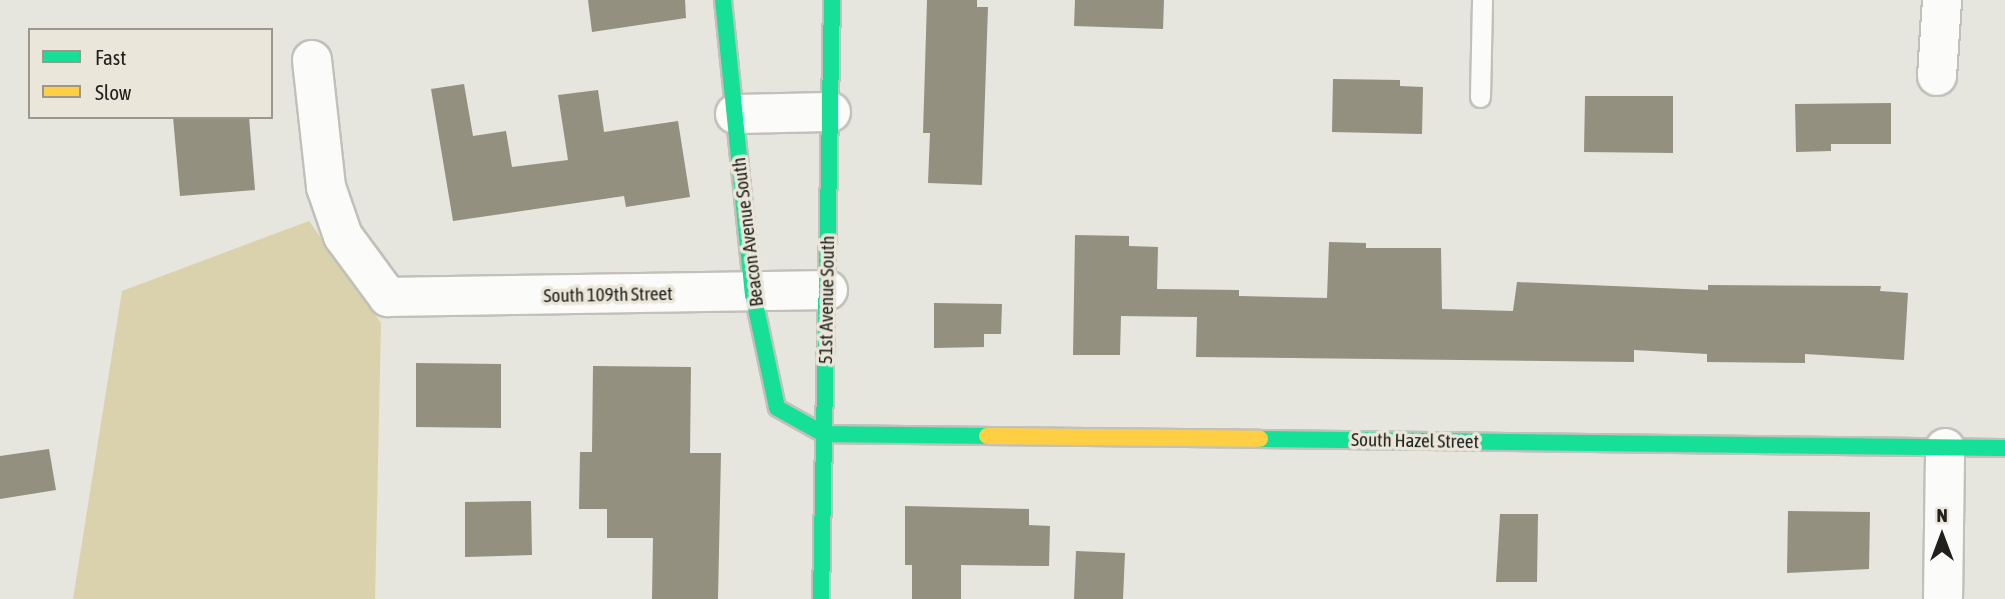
<!DOCTYPE html>
<style>
body{margin:0}
#map{position:relative;width:2005px;height:599px;overflow:hidden;background:#e6e5de;font-family:"Asap Condensed",sans-serif}
div>[style]{position:absolute}
[style*='--x']{left:calc(var(--x)*1px);top:calc(var(--y)*1px);width:calc(var(--w)*1px);rotate:calc(var(--a)*1deg)}
.green>*{inset:0;background:#dad2ac}
.building>*{inset:0;background:#93907f}
.roads{filter:drop-shadow(2px 0 #c1c0bb) drop-shadow(-2px 0 #c1c0bb) drop-shadow(0 2px #c1c0bb) drop-shadow(0 -2px #c1c0bb)}
.lane>*{height:19px;margin:-9.5px;padding:0 9.5px;transform-origin:9.5px;border-radius:9.5px;background:#fbfbfa}
.street>*{height:38px;margin:-19px;padding:0 19px;transform-origin:19px;border-radius:19px;background:#fbfbfa}
.fast>*{height:16px;margin:-8px;padding:0 8px;transform-origin:8px;border-radius:8px;background:#16e098}
.slow>*{height:16px;margin:-8px;padding:0 8px;transform-origin:8px;border-radius:8px;background:#ffcf43}
span{translate:-50% -50%;white-space:nowrap;text-align:center;line-height:1.15;-webkit-text-stroke:7px #eae7da;paint-order:stroke}
.street-label{font-size:19px;color:#21201c}
.legend{position:absolute;left:28px;top:28px;width:245px;height:91px;box-sizing:border-box;background:#eae7da;border:2px solid #9a978e;margin:0;padding:9px 12px;list-style:none;font-size:21px;color:#21201c}
.legend li{display:flex;align-items:center;gap:14px;height:35px}
.legend b{width:35px;border:2px solid #9a978e}
.north{position:absolute;left:1907px;top:501px;width:70px;height:70px;-webkit-text-stroke:5px #eae7da;paint-order:stroke;rotate:0deg;font-size:19px;font-weight:700;line-height:28px;text-align:center;color:#21201c}
.north::after{content:'';display:block;margin:auto;width:24px;height:32px;background:#21201c;clip-path:polygon(50% 0,100% 100%,50% 72%,0 100%)}
</style>
<div id="map">
<div class="green">
<div style="clip-path:polygon(309px 221px,381px 323px,375px 599px,73px 599px,122px 291px)"></div>
</div>
<div class="building">
<div style="clip-path:polygon(588px 0,685px 0,686px 18px,592px 32px)"></div>
<div style="clip-path:polygon(927px 0,977px 0,977px 7px,988px 7px,982px 185px,928px 183px,930px 133px,923px 133px)"></div>
<div style="clip-path:polygon(1075px 0,1164px 0,1163px 29px,1074px 26px)"></div>
<div style="clip-path:polygon(1333px 79px,1400px 80px,1400px 86px,1423px 87px,1422px 134px,1332px 132px)"></div>
<div style="clip-path:polygon(464px 84px,473px 136px,506px 131px,512px 167px,568px 160px,558px 95px,598px 90px,604px 132px,678px 121px,690px 197px,626px 207px,624px 196px,453px 221px,431px 89px)"></div>
<div style="clip-path:polygon(1585px 96px,1673px 96px,1673px 153px,1584px 152px)"></div>
<div style="clip-path:polygon(1891px 103px,1891px 144px,1831px 144px,1831px 151px,1796px 152px,1795px 104px)"></div>
<div style="clip-path:polygon(173px 117px,249px 117px,255px 190px,180px 196px)"></div>
<div style="clip-path:polygon(1075px 235px,1129px 236px,1129px 246px,1158px 247px,1157px 289px,1239px 290px,1239px 296px,1327px 298px,1329px 242px,1366px 243px,1366px 248px,1441px 248px,1442px 309px,1513px 311px,1517px 282px,1708px 290px,1708px 285px,1881px 286px,1880px 291px,1908px 293px,1904px 360px,1805px 354px,1805px 363px,1707px 362px,1707px 354px,1634px 350px,1634px 362px,1196px 357px,1197px 317px,1121px 316px,1120px 355px,1073px 355px)"></div>
<div style="clip-path:polygon(934px 303px,1002px 304px,1001px 334px,984px 334px,984px 347px,934px 348px)"></div>
<div style="clip-path:polygon(416px 363px,501px 364px,501px 428px,416px 427px)"></div>
<div style="clip-path:polygon(593px 366px,691px 367px,690px 453px,721px 453px,718px 599px,652px 599px,653px 538px,607px 538px,607px 509px,579px 509px,580px 452px,592px 452px)"></div>
<div style="clip-path:polygon(49px 449px,56px 490px,0 499px,0 456px)"></div>
<div style="clip-path:polygon(531px 501px,532px 555px,465px 557px,465px 502px)"></div>
<div style="clip-path:polygon(905px 506px,1029px 509px,1029px 525px,1050px 526px,1049px 566px,961px 565px,961px 599px,912px 599px,912px 565px,905px 565px)"></div>
<div style="clip-path:polygon(1788px 511px,1870px 512px,1869px 569px,1787px 573px)"></div>
<div style="clip-path:polygon(1500px 514px,1538px 514px,1537px 582px,1496px 582px)"></div>
<div style="clip-path:polygon(1076px 551px,1125px 553px,1123px 599px,1074px 599px)"></div>
</div>
<div class="roads">
<div class="lane">
<div style="--x:1480;--y:97;--w:97;--a:-88.8"></div>
</div>
<div class="street">
<div style="--x:312;--y:60;--w:128;--a:83.7"></div>
<div style="--x:326;--y:187;--w:52;--a:70.9"></div>
<div style="--x:343;--y:236;--w:76;--a:53.6"></div>
<div style="--x:388;--y:297;--w:440;--a:-0.9"></div>
<div style="--x:1937;--y:76;--w:76;--a:-86.2"></div>
<div style="--x:735;--y:114;--w:96;--a:-1.2"></div>
<div style="--x:1943;--y:599;--w:151;--a:-89.2"></div>
</div>
<div class="fast">
<div style="--x:723;--y:0;--w:296;--a:84.2"></div>
<div style="--x:753;--y:294;--w:116;--a:78.1"></div>
<div style="--x:777;--y:408;--w:54;--a:29"></div>
<div style="--x:824;--y:434;--w:163;--a:0.7"></div>
<div style="--x:1260;--y:439;--w:745;--a:0.69"></div>
<div style="--x:821;--y:599;--w:599;--a:-88.95"></div>
</div>
<div class="slow">
<div style="--x:987;--y:436;--w:273;--a:0.6"></div>
</div>
</div>
<div class="street-label">
<span style="left:748px;top:232px;rotate:-97deg">Beacon Avenue South</span>
<span style="left:608px;top:295px;rotate:-1deg">South 109th Street</span>
<span style="left:827px;top:300px;rotate:-89deg">51st Avenue South</span>
<span style="left:1415px;top:441px;rotate:1deg">South Hazel Street</span>
</div>
<ul class="legend">
<li><b style="height:9px;background:#16e098"></b>Fast</li>
<li><b style="height:9px;background:#ffcf43"></b>Slow</li>
</ul>
<div class="north">N</div>
</div>
